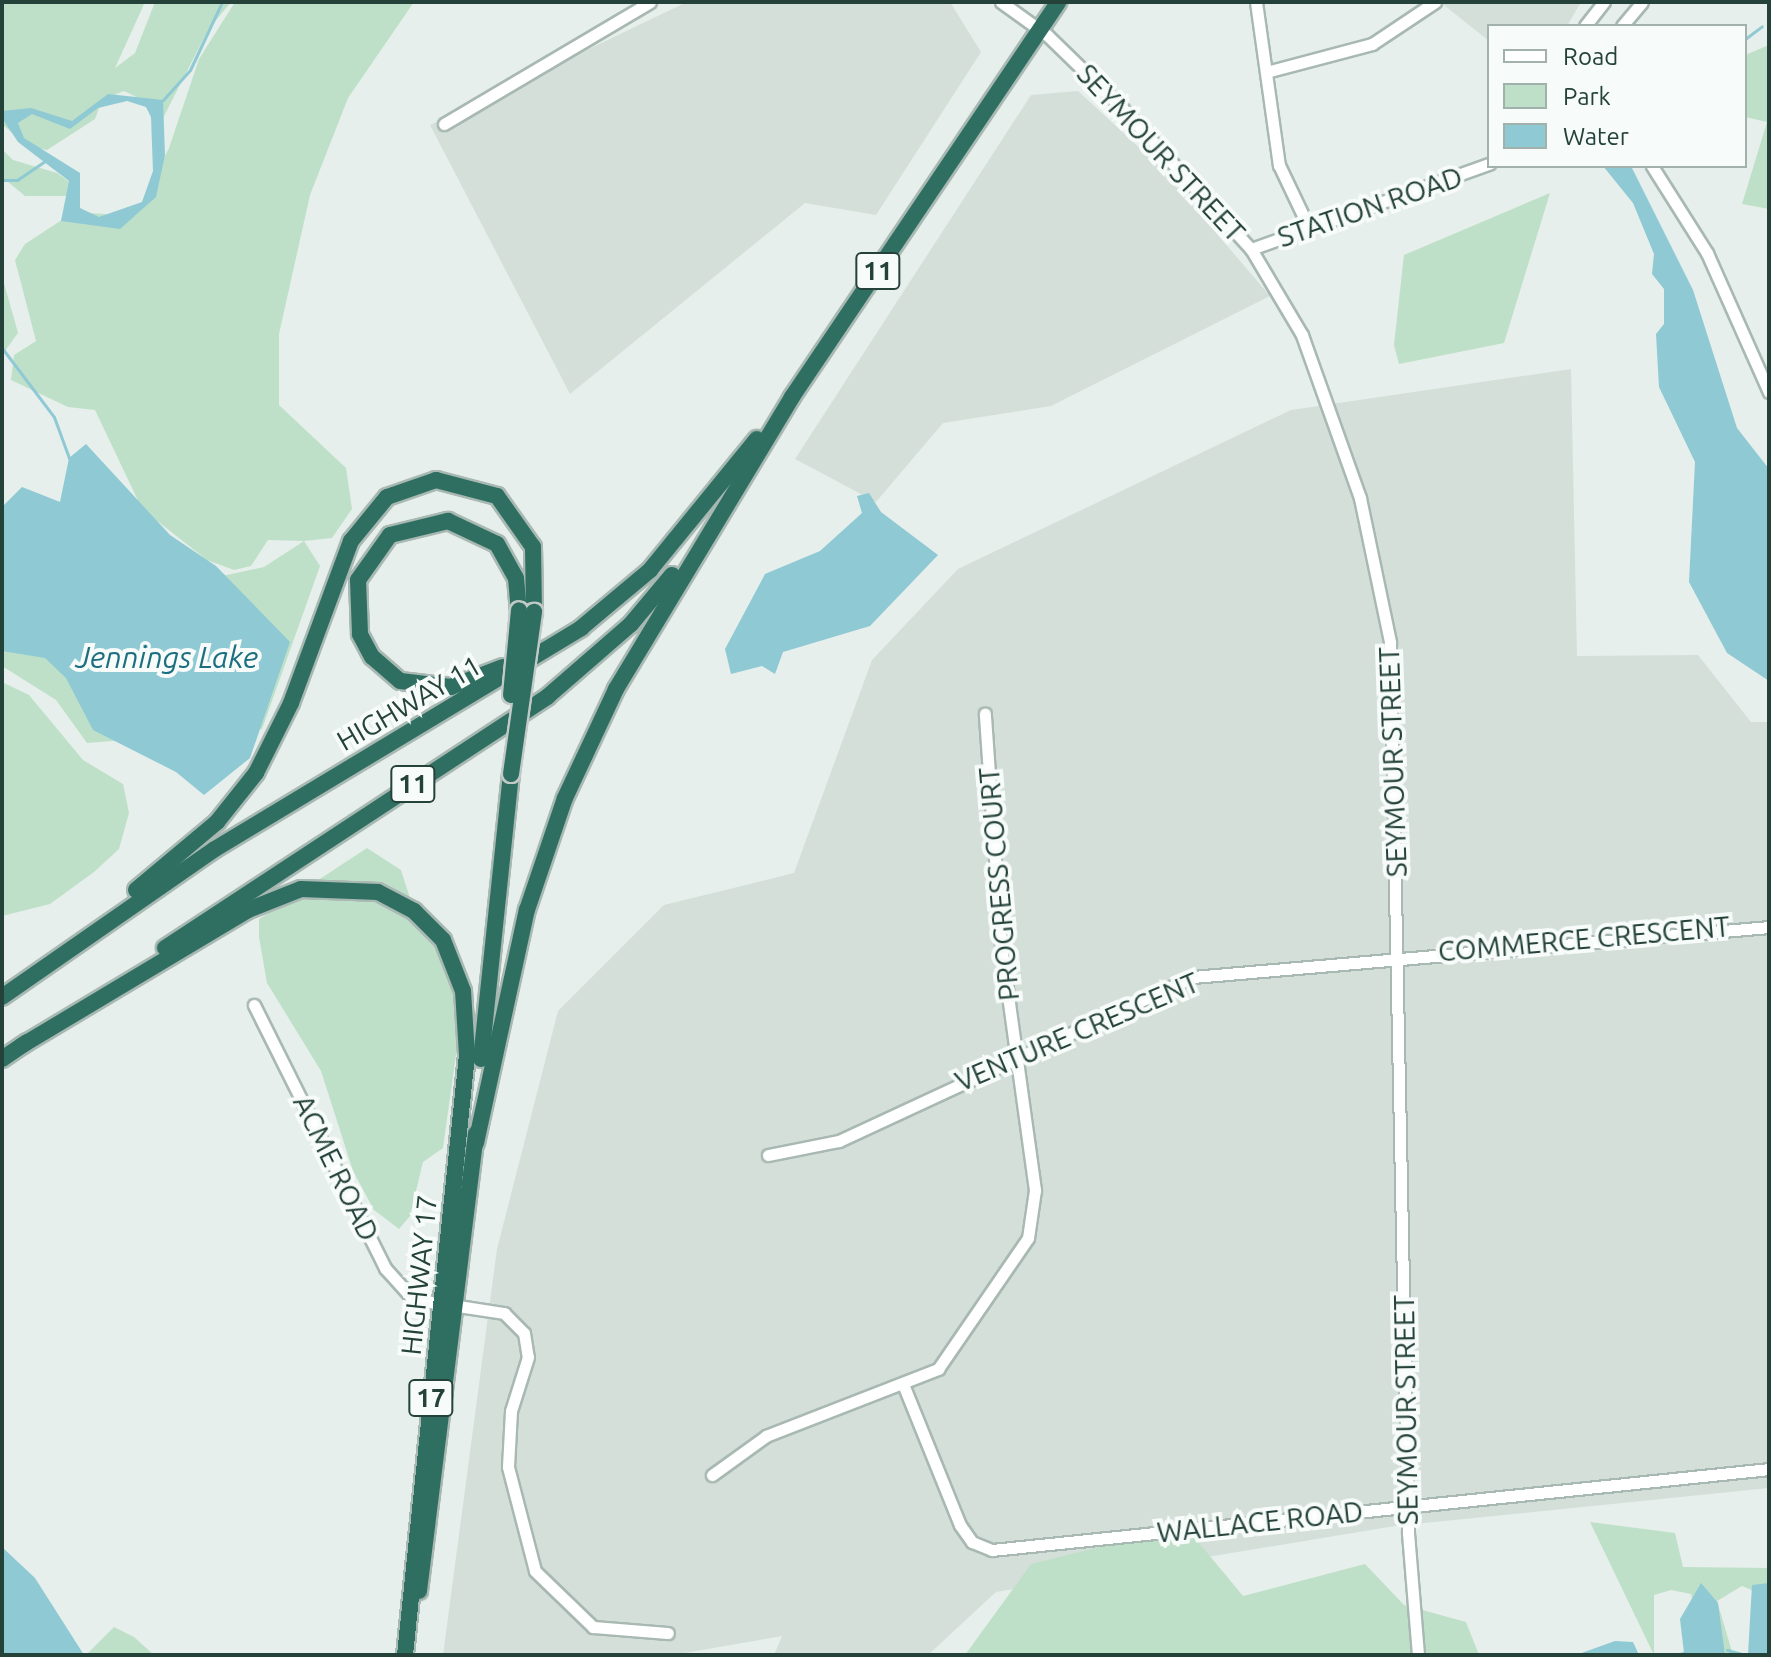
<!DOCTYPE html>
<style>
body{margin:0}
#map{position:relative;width:1771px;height:1657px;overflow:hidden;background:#e6efeb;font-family:Ubuntu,sans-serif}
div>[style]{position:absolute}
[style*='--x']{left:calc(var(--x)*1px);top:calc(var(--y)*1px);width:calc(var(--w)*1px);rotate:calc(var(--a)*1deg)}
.built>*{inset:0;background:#d4dfda}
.green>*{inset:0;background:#bfe0c8}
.water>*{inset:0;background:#8ec9d4}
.stream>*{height:3px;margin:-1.5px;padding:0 1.5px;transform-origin:1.5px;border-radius:1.5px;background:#8ec9d4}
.roads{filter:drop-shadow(2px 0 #a8b8b2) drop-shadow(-2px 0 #a8b8b2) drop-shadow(0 2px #a8b8b2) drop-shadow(0 -2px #a8b8b2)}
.minor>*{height:11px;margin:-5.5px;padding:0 5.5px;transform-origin:5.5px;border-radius:5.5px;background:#fff}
.highway>*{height:16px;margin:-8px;padding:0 8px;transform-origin:8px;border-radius:8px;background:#2f6f62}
.bridges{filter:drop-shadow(2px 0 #c2cac8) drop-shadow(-2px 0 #c2cac8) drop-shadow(0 2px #c2cac8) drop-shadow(0 -2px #c2cac8)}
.highway-bridge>*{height:16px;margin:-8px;padding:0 8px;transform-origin:8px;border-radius:8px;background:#2f6f62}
span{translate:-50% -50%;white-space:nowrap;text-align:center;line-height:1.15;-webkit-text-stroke:8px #f7fbf9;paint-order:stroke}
.shield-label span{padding:2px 6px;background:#f7fbf9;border:2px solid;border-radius:6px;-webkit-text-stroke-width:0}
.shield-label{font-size:26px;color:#24423a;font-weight:700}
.street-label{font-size:28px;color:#24423a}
.water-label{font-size:30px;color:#1c6f80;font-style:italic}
.frame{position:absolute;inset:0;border:4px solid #24423a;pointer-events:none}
.legend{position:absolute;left:1487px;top:24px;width:260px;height:144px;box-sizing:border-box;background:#f7fbf9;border:2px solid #a3b1ad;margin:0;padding:10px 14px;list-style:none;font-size:24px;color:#24423a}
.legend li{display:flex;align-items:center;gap:16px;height:40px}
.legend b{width:40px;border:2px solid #a3b1ad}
</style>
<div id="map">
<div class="built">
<div style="clip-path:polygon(950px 2px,981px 52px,876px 215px,805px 203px,570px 394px,430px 125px,685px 3px)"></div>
<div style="clip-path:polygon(1440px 2px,1581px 2px,1567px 26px,1489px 26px,1489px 41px)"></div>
<div style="clip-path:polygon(1078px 91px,1157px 164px,1270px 296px,1051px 406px,943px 423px,876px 502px,795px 459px,1031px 95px)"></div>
<div style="clip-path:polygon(1571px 369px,1577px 656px,1698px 655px,1751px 722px,1769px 722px,1769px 1488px,1395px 1526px,996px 1592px,928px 1655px,774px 1655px,782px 1636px,673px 1655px,443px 1655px,497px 1249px,558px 1011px,664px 905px,794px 873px,872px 660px,958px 569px,1291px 410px)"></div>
</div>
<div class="green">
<div style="clip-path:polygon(2px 2px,145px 2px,115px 68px,135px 53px,155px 2px,231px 2px,208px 30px,161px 122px,151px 104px,124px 91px,102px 100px,95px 119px,47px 150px,27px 146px,2px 124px)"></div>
<div style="clip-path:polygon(235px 2px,414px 2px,348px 98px,310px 195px,279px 334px,279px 405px,346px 468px,352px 509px,332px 538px,304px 541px,320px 566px,262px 729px,87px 743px,56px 700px,2px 666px,2px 623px,264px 567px,304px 541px,268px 540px,251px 566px,234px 570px,207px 560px,142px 509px,95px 410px,68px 407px,11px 380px,14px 355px,36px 341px,15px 260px,25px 244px,74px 212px,135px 216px,169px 148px,199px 59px)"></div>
<div style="clip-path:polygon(1769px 45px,1769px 209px,1742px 204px,1767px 122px,1745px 117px,1745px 55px)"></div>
<div style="clip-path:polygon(2px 149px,13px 160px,57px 173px,76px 187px,75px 196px,25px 196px,2px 177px)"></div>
<div style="clip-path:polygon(1550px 193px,1504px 343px,1399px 364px,1394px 345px,1404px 255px)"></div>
<div style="clip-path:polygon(2px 276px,18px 333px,2px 355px)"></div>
<div style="clip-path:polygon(2px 682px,29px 695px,83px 760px,123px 784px,129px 813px,119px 849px,94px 872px,50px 904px,2px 916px)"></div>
<div style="clip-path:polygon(367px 848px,401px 870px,416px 917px,465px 990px,443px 1148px,423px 1162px,410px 1216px,399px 1229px,374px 1210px,353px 1171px,321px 1071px,267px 983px,259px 937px,259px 919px)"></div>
<div style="clip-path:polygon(1590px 1522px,1675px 1533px,1683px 1567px,1769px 1568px,1769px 1597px,1742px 1586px,1717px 1601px,1733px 1655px,1704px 1655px,1691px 1594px,1671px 1590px,1654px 1595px,1654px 1655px)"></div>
<div style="clip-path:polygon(1185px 1526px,1243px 1596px,1365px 1564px,1404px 1605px,1466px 1622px,1479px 1655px,965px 1655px,1031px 1564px)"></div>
<div style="clip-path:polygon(114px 1627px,134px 1637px,154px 1655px,86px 1655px)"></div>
</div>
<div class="water">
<div style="clip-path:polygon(evenodd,108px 94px,163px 100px,165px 155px,156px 197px,120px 229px,61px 221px,69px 181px,18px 142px,2px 118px,2px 111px,31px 108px,72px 121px,108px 94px,127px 101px,146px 107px,151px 117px,153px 171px,142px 202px,99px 217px,80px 208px,80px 173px,24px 138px,18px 123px,32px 114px,70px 129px,98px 108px,127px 101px)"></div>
<div style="clip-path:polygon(1603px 166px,1631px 166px,1693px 290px,1737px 428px,1769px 469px,1769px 681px,1727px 653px,1689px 582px,1695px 462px,1659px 387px,1656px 334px,1664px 324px,1664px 289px,1652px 274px,1654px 254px,1633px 203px)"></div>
<div style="clip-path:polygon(86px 444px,170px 535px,216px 566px,290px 642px,250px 758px,204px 795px,176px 772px,93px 730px,66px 678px,45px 658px,2px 651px,2px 507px,22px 487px,60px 502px,69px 458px)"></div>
<div style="clip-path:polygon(869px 493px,881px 512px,938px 555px,870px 626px,783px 652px,775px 674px,762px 666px,731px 674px,725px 649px,765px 574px,820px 551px,862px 513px,857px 496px)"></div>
<div style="clip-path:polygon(2px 1547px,35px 1578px,84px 1655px,2px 1655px)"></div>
<div style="clip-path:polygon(1701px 1583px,1718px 1603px,1725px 1655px,1684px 1653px,1680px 1619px)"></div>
<div style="clip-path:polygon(1769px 1583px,1769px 1655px,1748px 1655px,1752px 1585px)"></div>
<div style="clip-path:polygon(1615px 1641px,1633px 1642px,1639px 1655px,1576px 1655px)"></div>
</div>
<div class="stream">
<div style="--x:1745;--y:39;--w:21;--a:-37"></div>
<div style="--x:163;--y:100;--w:40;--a:-48"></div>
<div style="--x:190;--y:70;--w:75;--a:-64.8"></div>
<div style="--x:2;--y:180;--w:15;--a:0"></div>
<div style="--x:17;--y:180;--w:32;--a:-34"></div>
<div style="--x:2;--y:348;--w:86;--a:53"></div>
<div style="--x:54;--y:417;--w:44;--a:69.9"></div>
<div style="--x:1727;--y:1650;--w:20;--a:15"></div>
<div style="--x:1675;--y:1655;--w:9;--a:-13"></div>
</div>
<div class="roads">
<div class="minor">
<div style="--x:1001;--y:2;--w:57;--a:35.7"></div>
<div style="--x:1047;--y:35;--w:106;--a:44.2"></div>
<div style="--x:1123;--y:109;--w:190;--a:47.6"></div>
<div style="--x:1251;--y:249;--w:100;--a:59.3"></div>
<div style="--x:1302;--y:335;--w:173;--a:70.4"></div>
<div style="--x:1360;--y:498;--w:147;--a:78.2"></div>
<div style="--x:1390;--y:642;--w:891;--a:88.84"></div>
<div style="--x:1408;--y:1533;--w:122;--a:85.3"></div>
<div style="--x:1256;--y:2;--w:165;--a:82"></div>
<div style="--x:1279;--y:165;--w:65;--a:64.6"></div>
<div style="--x:1585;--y:26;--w:31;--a:-52"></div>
<div style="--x:1622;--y:26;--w:31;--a:-50"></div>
<div style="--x:1270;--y:71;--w:106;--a:-14.8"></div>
<div style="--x:1372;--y:44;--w:76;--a:-33.7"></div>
<div style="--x:444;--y:124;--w:239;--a:-30.6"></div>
<div style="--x:1652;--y:166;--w:103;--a:57.7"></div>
<div style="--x:1707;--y:253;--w:152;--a:66"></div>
<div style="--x:1251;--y:249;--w:253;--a:-19.7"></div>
<div style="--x:254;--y:1005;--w:294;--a:63.5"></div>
<div style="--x:385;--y:1268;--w:38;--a:48"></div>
<div style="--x:410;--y:1296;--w:33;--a:16"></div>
<div style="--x:768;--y:1155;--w:72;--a:-11.2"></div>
<div style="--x:839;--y:1141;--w:390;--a:-24.9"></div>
<div style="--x:1193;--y:977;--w:578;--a:-4.96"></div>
<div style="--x:458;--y:1306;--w:47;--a:8.7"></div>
<div style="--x:504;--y:1313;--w:28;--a:45"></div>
<div style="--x:524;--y:1333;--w:24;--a:81"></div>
<div style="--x:528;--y:1357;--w:57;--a:107.5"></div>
<div style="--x:511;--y:1411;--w:56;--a:93.1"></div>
<div style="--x:508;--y:1467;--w:107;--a:75.4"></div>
<div style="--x:535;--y:1571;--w:81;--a:44"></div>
<div style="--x:593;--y:1627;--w:75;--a:4.6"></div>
<div style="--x:903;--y:1384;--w:152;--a:68"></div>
<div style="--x:960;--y:1525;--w:21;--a:55"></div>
<div style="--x:972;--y:1542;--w:22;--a:22"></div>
<div style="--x:992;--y:1550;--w:781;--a:-5.95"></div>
<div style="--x:712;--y:1475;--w:67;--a:-35.8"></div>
<div style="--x:766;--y:1436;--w:185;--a:-21.3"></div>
<div style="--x:938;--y:1369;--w:159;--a:-55.5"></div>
<div style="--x:1028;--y:1238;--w:49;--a:-81.7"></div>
<div style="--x:1035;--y:1190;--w:247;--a:-97.9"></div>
<div style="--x:1001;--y:945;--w:232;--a:-94"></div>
</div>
<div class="highway">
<div style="--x:503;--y:667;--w:56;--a:159"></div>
<div style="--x:451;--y:687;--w:51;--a:-173.3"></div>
<div style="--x:400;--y:681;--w:37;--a:-139"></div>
<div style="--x:372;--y:657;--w:26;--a:-118"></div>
<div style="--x:360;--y:634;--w:54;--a:-92.1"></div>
<div style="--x:358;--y:580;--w:55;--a:-54.6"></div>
<div style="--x:390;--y:535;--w:60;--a:-13.6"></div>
<div style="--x:448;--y:521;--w:54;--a:25.1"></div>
<div style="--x:497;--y:544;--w:39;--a:61"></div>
<div style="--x:516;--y:578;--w:32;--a:85"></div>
<div style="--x:136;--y:890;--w:106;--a:-40"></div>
<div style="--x:217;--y:822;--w:63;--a:-51.5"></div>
<div style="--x:256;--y:773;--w:78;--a:-63.4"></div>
<div style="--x:291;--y:703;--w:173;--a:-69.7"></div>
<div style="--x:351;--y:541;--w:57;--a:-50.7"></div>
<div style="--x:387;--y:497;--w:52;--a:-19.1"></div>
<div style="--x:436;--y:480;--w:63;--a:14.7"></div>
<div style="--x:497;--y:496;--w:62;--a:54.8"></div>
<div style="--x:533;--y:547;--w:65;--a:89.1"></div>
<div style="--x:165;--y:948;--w:457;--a:-33.3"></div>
<div style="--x:547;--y:697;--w:111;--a:-41"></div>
<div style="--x:631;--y:624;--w:64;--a:-50.1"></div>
<div style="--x:2;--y:997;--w:259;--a:-34.8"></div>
<div style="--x:215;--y:849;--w:428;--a:-31.1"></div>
<div style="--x:581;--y:628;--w:90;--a:-40"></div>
<div style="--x:650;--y:570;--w:169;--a:-50.8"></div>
<div style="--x:21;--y:1046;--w:265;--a:-30.9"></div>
<div style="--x:248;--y:910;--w:57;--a:-21.6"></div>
<div style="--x:301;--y:889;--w:77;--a:2.2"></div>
<div style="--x:378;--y:892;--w:41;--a:27.8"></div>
<div style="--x:414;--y:911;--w:41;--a:45"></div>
<div style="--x:443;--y:940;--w:55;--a:68.6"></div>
<div style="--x:463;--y:991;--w:64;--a:86.4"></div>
<div style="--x:467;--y:1055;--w:603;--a:95.9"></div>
<div style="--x:2;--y:1059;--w:30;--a:-34"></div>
<div style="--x:481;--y:1059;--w:287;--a:-84"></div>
<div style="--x:476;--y:1143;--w:239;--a:-77.7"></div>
<div style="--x:527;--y:910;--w:118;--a:-71.3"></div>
<div style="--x:565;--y:798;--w:120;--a:-64.9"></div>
<div style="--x:616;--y:689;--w:341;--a:-58.9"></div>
<div style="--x:792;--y:397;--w:476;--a:-56"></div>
<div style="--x:419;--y:1591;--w:461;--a:-82.9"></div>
</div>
</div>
<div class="bridges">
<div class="highway-bridge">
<div style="--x:511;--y:695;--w:85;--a:-84.6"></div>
<div style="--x:511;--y:774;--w:164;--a:-81.9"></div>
</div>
</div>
<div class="shield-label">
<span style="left:878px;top:271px">11</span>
<span style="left:413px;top:784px">11</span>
<span style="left:431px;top:1398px">17</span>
</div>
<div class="street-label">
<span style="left:1161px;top:153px;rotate:47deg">SEYMOUR STREET</span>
<span style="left:1370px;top:207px;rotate:-19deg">STATION ROAD</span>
<span style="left:409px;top:703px;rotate:-30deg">HIGHWAY 11</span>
<span style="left:1393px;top:762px;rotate:-92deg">SEYMOUR STREET</span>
<span style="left:999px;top:884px;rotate:-95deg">PROGRESS COURT</span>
<span style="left:1584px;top:939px;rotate:-5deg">COMMERCE CRESCENT</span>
<span style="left:1077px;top:1032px;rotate:-23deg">VENTURE CRESCENT</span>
<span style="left:336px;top:1168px;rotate:64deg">ACME ROAD</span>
<span style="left:419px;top:1275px;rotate:-84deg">HIGHWAY 17</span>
<span style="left:1406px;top:1410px;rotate:-91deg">SEYMOUR STREET</span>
<span style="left:1260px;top:1522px;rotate:-6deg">WALLACE ROAD</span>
</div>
<div class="water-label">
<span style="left:167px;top:657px">Jennings Lake</span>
</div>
<div class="frame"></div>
<ul class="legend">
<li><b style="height:10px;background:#fff"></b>Road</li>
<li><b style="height:22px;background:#bfe0c8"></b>Park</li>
<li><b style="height:22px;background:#8ec9d4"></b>Water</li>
</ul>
</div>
